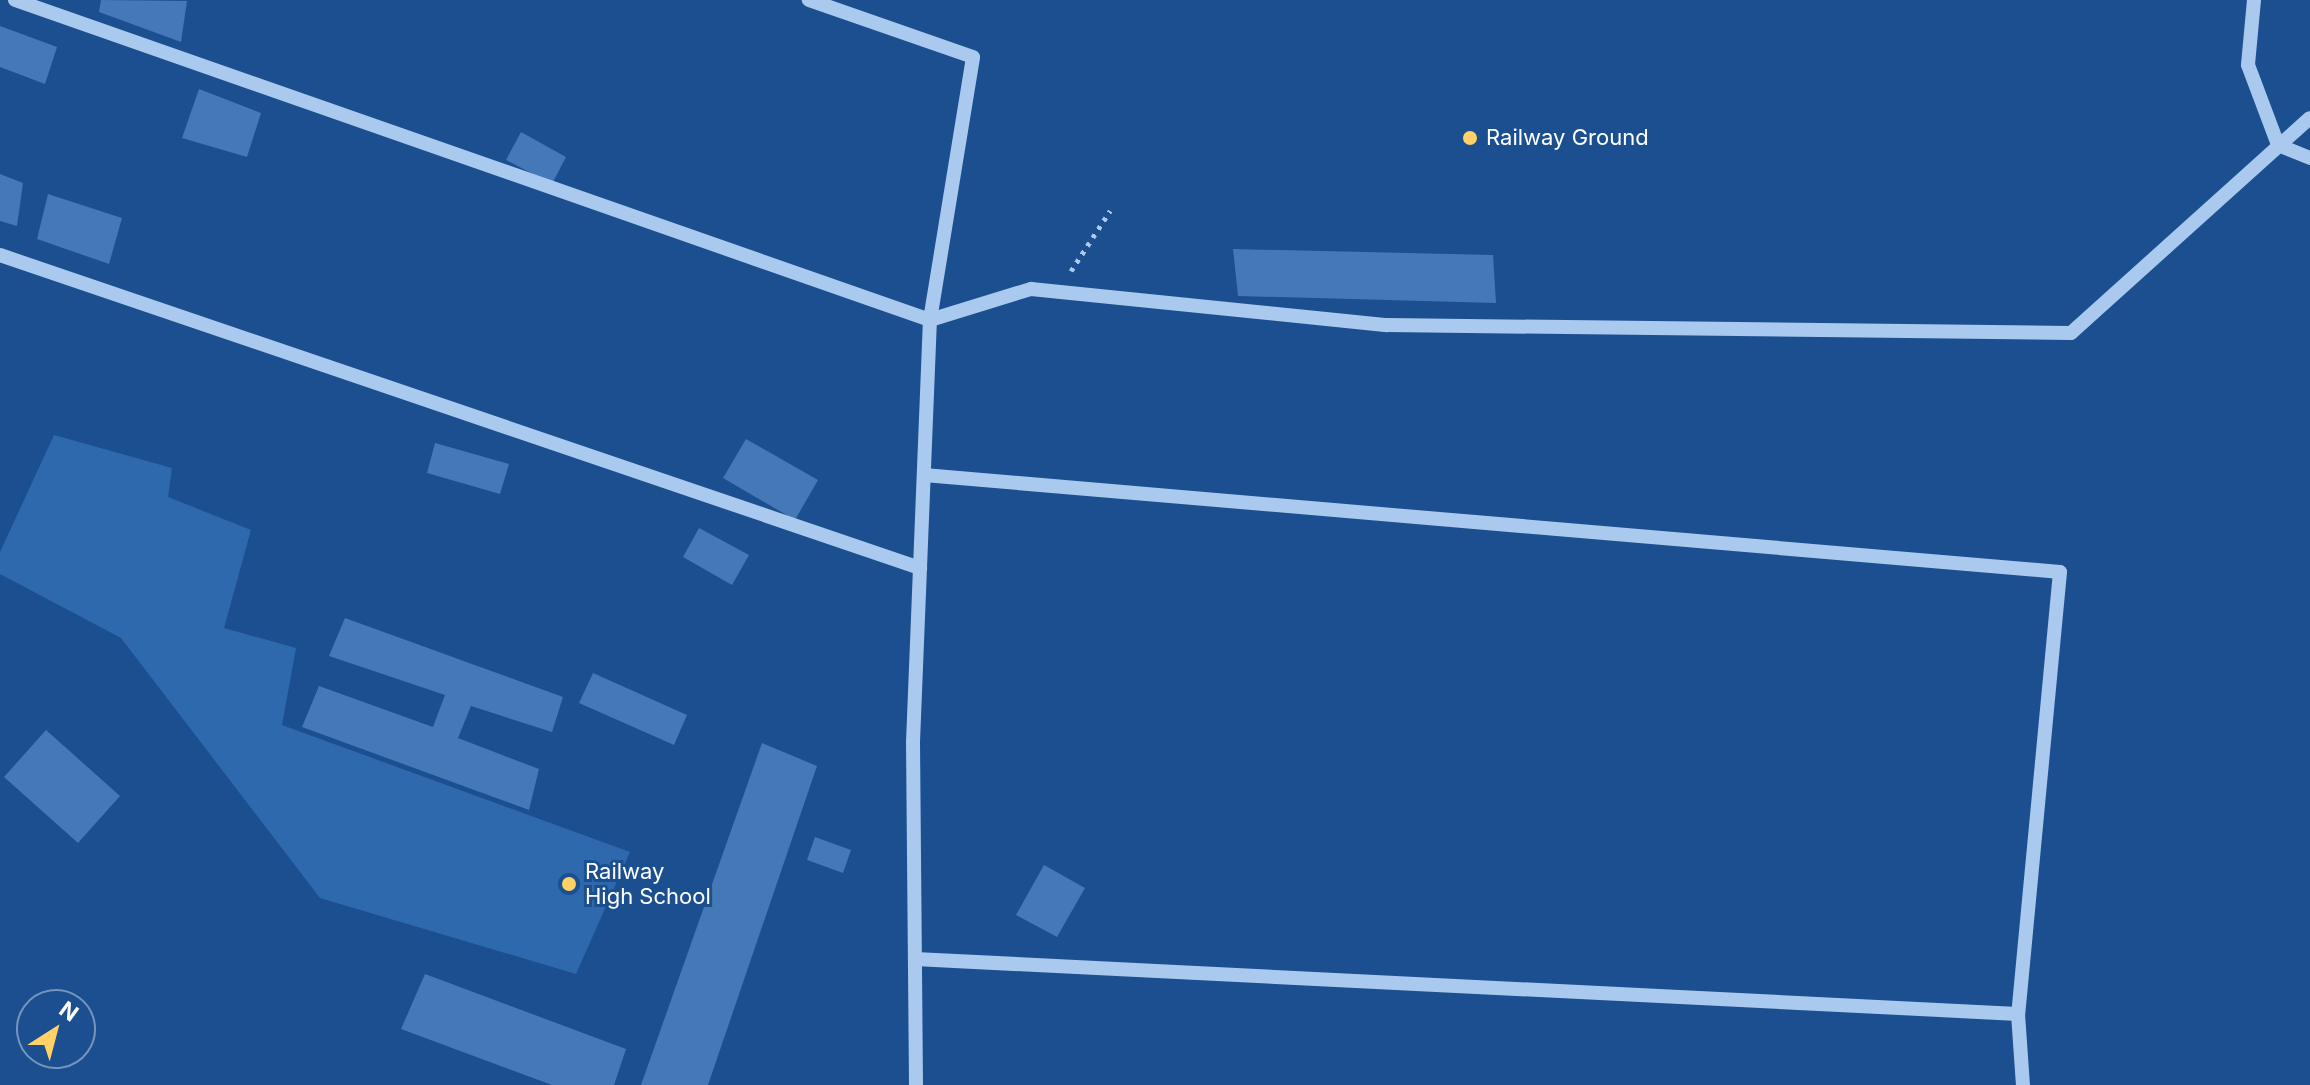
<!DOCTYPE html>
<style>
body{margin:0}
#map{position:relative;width:2310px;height:1085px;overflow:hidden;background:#1b4f8f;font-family:Inter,sans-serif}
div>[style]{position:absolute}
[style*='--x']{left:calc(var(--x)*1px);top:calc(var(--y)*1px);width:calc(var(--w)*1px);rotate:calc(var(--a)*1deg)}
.green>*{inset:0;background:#2e69ad}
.building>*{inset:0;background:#4478b7}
.path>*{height:5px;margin-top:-2.5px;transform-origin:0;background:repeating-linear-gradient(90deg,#a9c9ee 0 4px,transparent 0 10px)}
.minor>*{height:14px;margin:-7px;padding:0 7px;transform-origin:7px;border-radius:7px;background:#a9c9ee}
.dots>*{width:22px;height:22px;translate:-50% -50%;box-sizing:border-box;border:4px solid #1b4f8f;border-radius:50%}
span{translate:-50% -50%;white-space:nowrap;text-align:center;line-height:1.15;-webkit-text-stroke:6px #1b4f8f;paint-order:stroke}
.poi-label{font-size:22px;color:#fff}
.left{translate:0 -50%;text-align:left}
.north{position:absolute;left:16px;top:989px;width:80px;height:80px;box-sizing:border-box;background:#1b4f8f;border:2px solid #7695bc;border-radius:50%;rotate:36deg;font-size:22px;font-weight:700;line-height:32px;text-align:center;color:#fff}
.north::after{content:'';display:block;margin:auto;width:28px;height:36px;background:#ffd166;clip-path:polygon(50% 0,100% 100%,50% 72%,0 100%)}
</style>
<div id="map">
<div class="green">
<div style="clip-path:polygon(54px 435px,172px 468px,168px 497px,251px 530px,224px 628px,296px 648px,282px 725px,630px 852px,576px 974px,320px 898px,121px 638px,0 574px,0 552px)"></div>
</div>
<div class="building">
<div style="clip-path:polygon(101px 0,187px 1px,181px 42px,99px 12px)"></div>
<div style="clip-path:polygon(0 26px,57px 47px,45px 84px,0 67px)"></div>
<div style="clip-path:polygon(199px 89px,261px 113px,247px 157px,182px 138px)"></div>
<div style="clip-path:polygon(521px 132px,566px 157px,552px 184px,506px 160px)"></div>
<div style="clip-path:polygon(0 174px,23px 183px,17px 226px,0 221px)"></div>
<div style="clip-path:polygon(48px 194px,122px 218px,109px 264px,37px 239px)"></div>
<div style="clip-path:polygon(1233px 249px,1493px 255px,1496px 303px,1238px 296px)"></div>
<div style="clip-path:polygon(746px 439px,818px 480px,795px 520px,723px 478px)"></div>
<div style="clip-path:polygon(435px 443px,509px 464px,500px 494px,427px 473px)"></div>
<div style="clip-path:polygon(699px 528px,749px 555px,732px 585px,683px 557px)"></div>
<div style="clip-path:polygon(345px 618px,563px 697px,552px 732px,471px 706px,458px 738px,539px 769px,529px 810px,302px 727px,319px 686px,433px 727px,445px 695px,329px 656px)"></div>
<div style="clip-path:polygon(593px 673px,687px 715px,674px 745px,579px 703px)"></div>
<div style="clip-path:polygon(46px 730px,120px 796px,78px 843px,4px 777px)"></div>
<div style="clip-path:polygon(762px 743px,817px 766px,708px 1085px,641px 1085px)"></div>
<div style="clip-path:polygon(815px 837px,851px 850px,843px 873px,807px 860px)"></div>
<div style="clip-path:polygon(1044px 865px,1085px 888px,1057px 937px,1016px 915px)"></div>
<div style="clip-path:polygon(425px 974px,626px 1049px,614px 1085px,552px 1085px,401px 1029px)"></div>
</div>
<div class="path">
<div style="--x:1071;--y:271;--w:72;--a:-57"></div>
</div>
<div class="minor">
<div style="--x:15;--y:0;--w:969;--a:19.28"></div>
<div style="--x:930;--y:320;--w:266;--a:-80.7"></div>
<div style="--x:973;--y:57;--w:174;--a:-160.8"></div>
<div style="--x:2254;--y:0;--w:65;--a:95.3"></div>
<div style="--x:2248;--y:65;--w:85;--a:69.4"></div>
<div style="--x:2278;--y:145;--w:35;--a:22"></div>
<div style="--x:0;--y:255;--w:972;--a:18.79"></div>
<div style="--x:924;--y:475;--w:1140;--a:4.88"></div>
<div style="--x:2060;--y:572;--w:444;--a:95.4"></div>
<div style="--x:2018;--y:1014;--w:71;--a:86"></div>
<div style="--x:915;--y:959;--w:1104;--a:2.85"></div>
<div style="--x:916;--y:1085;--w:343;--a:-90.5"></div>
<div style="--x:913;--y:742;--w:422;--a:-87.7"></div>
<div style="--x:930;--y:320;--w:106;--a:-17.1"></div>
<div style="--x:1031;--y:289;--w:358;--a:5.8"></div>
<div style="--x:1387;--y:325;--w:684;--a:0.67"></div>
<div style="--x:2071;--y:333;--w:321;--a:-42"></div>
</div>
<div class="dots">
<div style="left:1470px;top:138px;background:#ffd166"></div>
<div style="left:569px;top:884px;background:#ffd166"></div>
</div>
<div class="poi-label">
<span class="left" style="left:1486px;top:138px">Railway Ground</span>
<span class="left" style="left:585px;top:884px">Railway<br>High School</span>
</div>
<div class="north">N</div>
</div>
